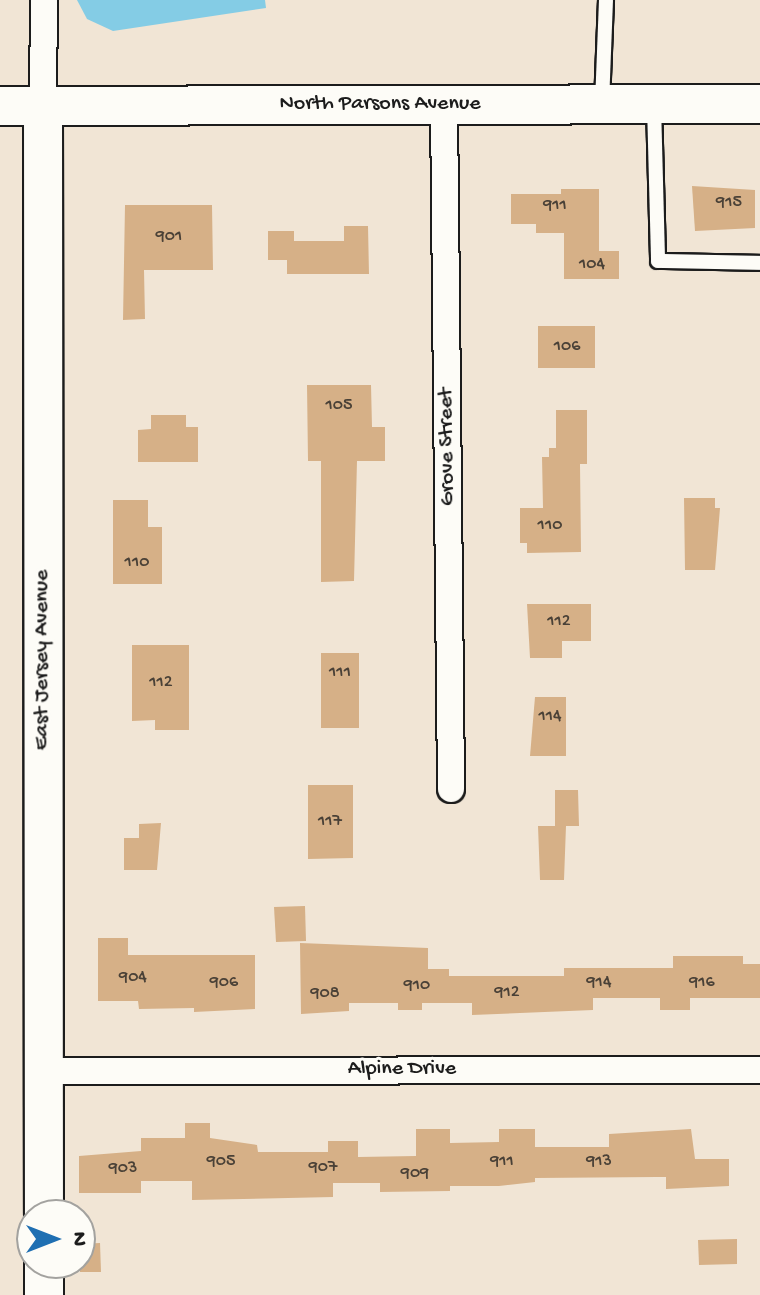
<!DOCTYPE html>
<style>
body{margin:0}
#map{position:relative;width:760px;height:1295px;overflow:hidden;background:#f1e5d5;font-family:"Gochi Hand",sans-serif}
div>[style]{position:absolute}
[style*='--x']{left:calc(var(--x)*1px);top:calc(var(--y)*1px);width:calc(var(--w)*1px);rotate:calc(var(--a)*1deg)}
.water>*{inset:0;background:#84cce5}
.building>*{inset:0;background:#d6b087}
.roads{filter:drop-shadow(2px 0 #1c1c1c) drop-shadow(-2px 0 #1c1c1c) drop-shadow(0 2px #1c1c1c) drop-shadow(0 -2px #1c1c1c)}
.lane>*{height:14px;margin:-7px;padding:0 7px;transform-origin:7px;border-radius:7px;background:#fdfcf7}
.street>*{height:26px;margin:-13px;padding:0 13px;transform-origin:13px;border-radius:13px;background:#fdfcf7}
.secondary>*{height:38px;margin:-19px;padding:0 19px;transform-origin:19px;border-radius:19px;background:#fdfcf7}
span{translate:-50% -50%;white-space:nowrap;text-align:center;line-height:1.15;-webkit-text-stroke:6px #fdfcf7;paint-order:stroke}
.number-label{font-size:18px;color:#4a4137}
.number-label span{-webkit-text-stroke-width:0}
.street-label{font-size:22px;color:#1c1c1c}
.north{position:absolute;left:16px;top:1199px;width:80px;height:80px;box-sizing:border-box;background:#fdfcf7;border:2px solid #a3a29f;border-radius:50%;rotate:90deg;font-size:22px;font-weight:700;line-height:32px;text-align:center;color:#1c1c1c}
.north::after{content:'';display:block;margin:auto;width:28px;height:36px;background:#1f6fb2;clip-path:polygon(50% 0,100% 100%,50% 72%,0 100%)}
</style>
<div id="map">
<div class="water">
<div style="clip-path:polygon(77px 0,265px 0,266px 8px,113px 31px,87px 19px)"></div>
</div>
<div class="building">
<div style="clip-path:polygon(692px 186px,755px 190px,755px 228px,695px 231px)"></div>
<div style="clip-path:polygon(561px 189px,599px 189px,599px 251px,619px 251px,619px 279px,564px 279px,564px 233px,536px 233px,536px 224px,511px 224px,511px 194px,561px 194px)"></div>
<div style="clip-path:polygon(125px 205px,212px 205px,213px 270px,144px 270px,145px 319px,123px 320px)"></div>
<div style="clip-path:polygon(344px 226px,368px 226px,369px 274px,287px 274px,287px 260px,268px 260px,268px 231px,294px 231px,294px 241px,344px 241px)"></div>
<div style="clip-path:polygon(538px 326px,595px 326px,595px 368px,538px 368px)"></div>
<div style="clip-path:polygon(307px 385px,371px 385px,372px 427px,385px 427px,385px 461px,357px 461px,354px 581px,321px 582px,321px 461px,308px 461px)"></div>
<div style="clip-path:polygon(556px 410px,587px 410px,587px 464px,580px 464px,581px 552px,527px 553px,527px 543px,520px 543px,520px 508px,543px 508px,542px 457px,549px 457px,549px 448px,556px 448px)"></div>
<div style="clip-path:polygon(151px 415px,186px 415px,186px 427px,198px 427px,198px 462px,138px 462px,138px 430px,151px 429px)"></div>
<div style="clip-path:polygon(684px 498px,715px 498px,715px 508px,720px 508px,715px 570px,685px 570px)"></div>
<div style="clip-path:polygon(113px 500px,148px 500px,148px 527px,162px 527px,162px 584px,113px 584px)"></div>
<div style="clip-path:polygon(527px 604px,591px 604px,591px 641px,562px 641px,562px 658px,530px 658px)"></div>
<div style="clip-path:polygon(132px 645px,189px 645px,189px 730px,155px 730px,155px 720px,132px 721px)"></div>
<div style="clip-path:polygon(321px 653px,359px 653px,359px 728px,321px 728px)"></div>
<div style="clip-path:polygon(535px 697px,566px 697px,566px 756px,530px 756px)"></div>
<div style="clip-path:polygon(308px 785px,353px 785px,353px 858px,308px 859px)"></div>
<div style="clip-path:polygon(555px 790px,578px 790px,579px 826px,566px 826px,564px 880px,540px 880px,538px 826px,555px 826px)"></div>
<div style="clip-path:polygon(161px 823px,157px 870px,124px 870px,124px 838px,139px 838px,139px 824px)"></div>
<div style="clip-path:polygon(305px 906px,306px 941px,276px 942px,274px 907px)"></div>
<div style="clip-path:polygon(98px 938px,128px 938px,128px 955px,255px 955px,255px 1009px,194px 1012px,194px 1008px,139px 1009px,138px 1001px,98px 1001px)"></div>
<div style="clip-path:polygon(300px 943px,428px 948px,428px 969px,449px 969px,449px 976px,564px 976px,564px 968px,673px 968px,673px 956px,743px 956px,743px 964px,760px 964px,760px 998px,690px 998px,690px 1010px,660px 1010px,660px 998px,593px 998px,593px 1010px,472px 1015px,472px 1003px,422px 1003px,422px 1010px,398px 1010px,398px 1003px,349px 1003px,349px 1011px,301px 1014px)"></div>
<div style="clip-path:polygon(185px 1123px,210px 1123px,210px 1138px,257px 1145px,258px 1152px,328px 1152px,328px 1141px,358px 1141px,358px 1157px,416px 1156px,416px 1129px,450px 1129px,450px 1143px,499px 1142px,499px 1129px,535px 1129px,535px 1147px,609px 1147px,609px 1134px,691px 1129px,695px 1159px,729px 1159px,729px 1186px,666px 1189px,666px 1177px,657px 1177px,535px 1178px,535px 1182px,499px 1186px,450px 1186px,450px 1191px,380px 1192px,380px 1183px,333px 1183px,333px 1197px,192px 1200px,192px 1181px,141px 1181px,141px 1193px,79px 1193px,79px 1156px,141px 1151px,141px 1138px,185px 1138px)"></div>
<div style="clip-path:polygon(737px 1239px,737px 1264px,699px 1265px,698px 1240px)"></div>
<div style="clip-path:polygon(100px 1243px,101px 1272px,80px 1272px,80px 1244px)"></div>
</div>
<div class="roads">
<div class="lane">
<div style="--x:602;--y:104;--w:104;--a:-87.8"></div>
<div style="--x:654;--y:105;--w:156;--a:88.5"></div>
<div style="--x:658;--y:261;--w:102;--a:1.1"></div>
</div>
<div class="street">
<div style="--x:43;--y:106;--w:106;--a:-89.5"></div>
<div style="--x:444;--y:106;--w:683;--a:89.41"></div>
<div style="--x:44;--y:1071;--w:716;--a:-0.08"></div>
</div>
<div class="secondary">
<div style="--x:0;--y:106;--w:760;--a:-0.15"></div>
<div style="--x:43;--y:106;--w:1109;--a:89.95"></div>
<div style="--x:44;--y:1263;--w:32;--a:90"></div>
</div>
</div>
<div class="number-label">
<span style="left:729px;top:203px">915</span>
<span style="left:555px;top:206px">911</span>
<span style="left:169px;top:237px">901</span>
<span style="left:592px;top:265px">104</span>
<span style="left:567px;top:347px">106</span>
<span style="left:339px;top:406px">105</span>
<span style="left:550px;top:526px">110</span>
<span style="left:137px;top:563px">110</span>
<span style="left:559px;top:622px">112</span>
<span style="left:340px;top:673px">111</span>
<span style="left:161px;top:683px">112</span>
<span style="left:550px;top:717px">114</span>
<span style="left:330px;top:822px">117</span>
<span style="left:133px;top:978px">904</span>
<span style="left:224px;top:983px">906</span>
<span style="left:599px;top:983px">914</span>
<span style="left:702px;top:983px">916</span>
<span style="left:417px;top:986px">910</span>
<span style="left:507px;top:993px">912</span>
<span style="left:325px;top:994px">908</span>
<span style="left:221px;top:1162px">905</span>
<span style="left:502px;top:1162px">911</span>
<span style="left:599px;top:1162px">913</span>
<span style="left:323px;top:1168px">907</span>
<span style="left:123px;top:1169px">903</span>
<span style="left:415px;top:1174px">909</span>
</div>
<div class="street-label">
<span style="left:380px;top:105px">North Parsons Avenue</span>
<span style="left:448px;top:447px;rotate:-91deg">Grove Street</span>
<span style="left:43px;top:660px;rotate:-90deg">East Jersey Avenue</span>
<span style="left:402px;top:1070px">Alpine Drive</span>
</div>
<div class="north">N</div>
</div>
